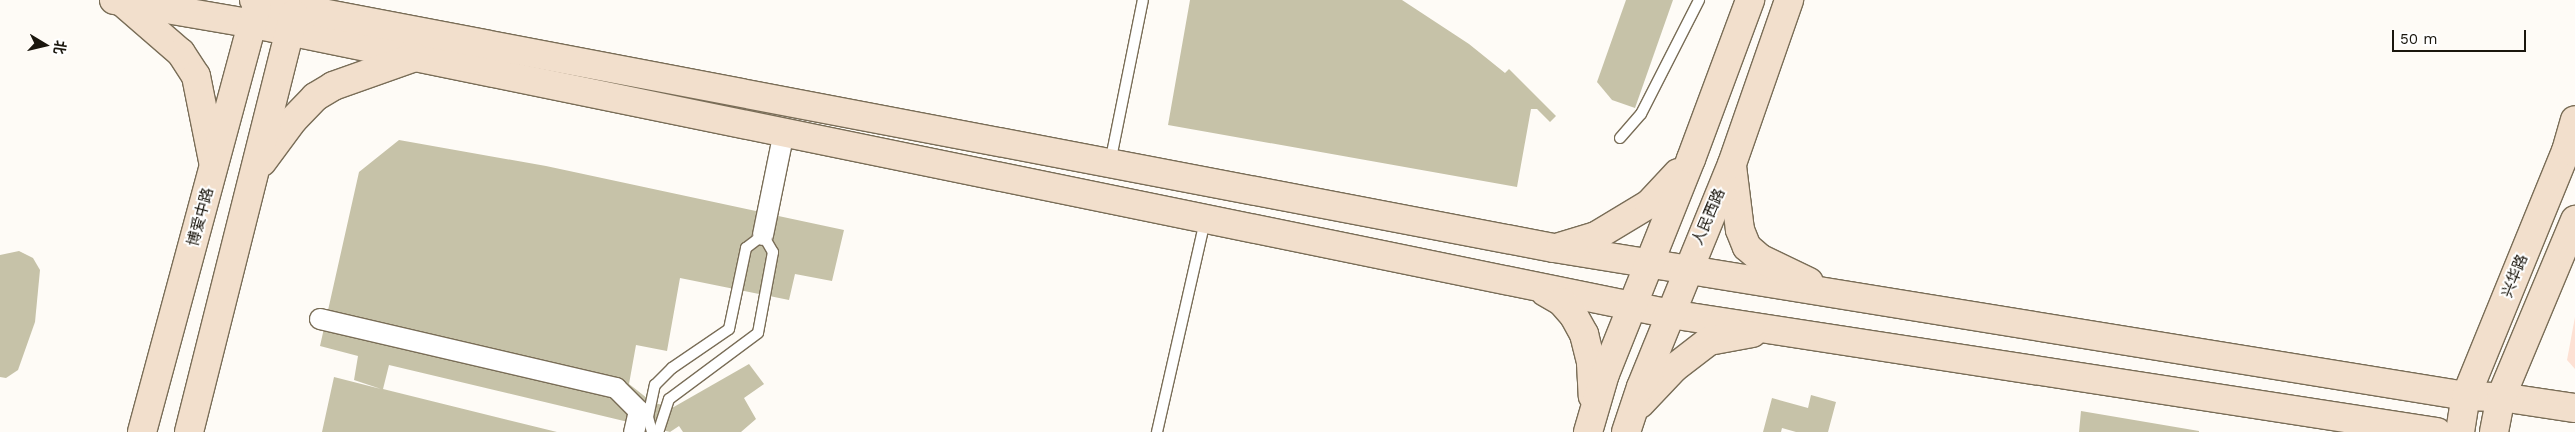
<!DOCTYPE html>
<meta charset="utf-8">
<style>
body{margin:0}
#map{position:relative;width:2575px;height:432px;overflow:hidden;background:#fefbf6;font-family:"Work Sans","Noto Sans SC",sans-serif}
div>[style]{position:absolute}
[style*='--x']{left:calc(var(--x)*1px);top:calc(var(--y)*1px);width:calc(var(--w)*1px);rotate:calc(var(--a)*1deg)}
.green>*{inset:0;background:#fde1d4}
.building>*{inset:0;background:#c6c2a8}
.roads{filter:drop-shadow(1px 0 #796d57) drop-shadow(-1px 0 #796d57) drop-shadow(0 1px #796d57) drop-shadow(0 -1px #796d57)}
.lane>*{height:10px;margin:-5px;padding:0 5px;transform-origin:5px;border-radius:5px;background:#fff}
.street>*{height:20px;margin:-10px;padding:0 10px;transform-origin:10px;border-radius:10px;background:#fff}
.secondary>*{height:28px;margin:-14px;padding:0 14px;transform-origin:14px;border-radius:14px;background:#f2dfcc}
span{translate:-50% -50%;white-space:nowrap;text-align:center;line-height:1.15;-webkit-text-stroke:4px #fff;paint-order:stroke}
.street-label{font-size:15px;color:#1a160d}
.north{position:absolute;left:20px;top:20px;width:50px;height:50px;-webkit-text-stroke:4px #fff;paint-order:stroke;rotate:99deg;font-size:14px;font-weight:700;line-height:20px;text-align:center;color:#1a160d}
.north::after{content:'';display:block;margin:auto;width:18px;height:22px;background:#1a160d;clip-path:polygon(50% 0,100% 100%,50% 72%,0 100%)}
.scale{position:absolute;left:2392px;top:30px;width:134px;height:22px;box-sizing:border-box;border:2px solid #1a160d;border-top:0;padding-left:6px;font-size:15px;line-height:18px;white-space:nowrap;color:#1a160d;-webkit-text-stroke:4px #fff;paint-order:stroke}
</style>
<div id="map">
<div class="green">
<div style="clip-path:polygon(2575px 317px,2575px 369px,2567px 360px)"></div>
</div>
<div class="building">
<div style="clip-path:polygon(1190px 0,1402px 0,1469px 44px,1505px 73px,1509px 69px,1556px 116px,1550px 122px,1537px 109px,1531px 109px,1517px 187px,1168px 125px)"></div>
<div style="clip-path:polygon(1626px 0,1673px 0,1635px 108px,1612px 100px,1597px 82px)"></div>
<div style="clip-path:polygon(399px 140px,546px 166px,844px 230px,832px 281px,795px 274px,789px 300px,680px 278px,667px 351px,636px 345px,629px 384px,652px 402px,672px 408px,749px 364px,764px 384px,744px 398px,756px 419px,741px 432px,683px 432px,679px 426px,670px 432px,389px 365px,383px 389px,557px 432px,322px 432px,334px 377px,381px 389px,354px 380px,358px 356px,320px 346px,359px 172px)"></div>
<div style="clip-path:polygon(19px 251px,33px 258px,40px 270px,35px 322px,18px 370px,6px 378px,0 377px,0 255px)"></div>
<div style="clip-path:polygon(1811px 395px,1836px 402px,1828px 432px,1796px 432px,1782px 428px,1781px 432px,1763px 432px,1772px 398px,1808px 408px)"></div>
<div style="clip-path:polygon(2081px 411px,2199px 431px,2199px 432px,2079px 432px)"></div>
</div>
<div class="roads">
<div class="lane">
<div style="--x:1620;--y:138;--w:32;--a:-49"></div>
<div style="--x:1641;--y:114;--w:128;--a:-63"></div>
<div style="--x:1110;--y:163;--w:166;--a:-78.6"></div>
<div style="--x:652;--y:432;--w:16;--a:-105"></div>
<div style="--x:648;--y:417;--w:33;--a:-78"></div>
<div style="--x:655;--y:385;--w:24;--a:-45"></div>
<div style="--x:672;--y:368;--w:69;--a:-34.4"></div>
<div style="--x:729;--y:329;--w:83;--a:-78.1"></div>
<div style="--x:746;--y:248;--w:21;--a:-37"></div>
<div style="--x:763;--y:235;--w:20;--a:60"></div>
<div style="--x:773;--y:252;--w:82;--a:100.5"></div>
<div style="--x:758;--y:333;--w:111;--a:143.4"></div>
<div style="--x:669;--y:399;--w:35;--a:108"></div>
<div style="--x:1157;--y:432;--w:216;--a:-77.2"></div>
</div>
<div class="street">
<div style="--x:763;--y:235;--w:105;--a:-78.5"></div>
<div style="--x:320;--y:319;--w:304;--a:13.1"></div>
<div style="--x:616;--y:388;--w:33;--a:45"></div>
<div style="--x:639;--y:411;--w:22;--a:103"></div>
</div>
<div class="secondary">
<div style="--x:114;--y:0;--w:142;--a:9.7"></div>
<div style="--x:254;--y:24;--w:1445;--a:11.57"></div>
<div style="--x:1670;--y:314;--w:776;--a:8.75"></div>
<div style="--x:254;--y:0;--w:1323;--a:10.8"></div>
<div style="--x:1554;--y:248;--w:924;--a:9.22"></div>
<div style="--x:2466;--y:396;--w:35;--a:2"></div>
<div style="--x:2501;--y:397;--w:75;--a:8.5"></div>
<div style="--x:121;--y:1;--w:79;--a:40.9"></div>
<div style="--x:181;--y:53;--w:27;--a:57"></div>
<div style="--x:196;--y:76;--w:87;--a:78.7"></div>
<div style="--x:262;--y:162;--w:52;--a:-53.6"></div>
<div style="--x:293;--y:120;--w:32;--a:-46"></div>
<div style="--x:315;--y:97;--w:21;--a:-31"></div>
<div style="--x:333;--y:86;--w:87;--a:-19.5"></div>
<div style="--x:1732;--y:166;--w:64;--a:82.9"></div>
<div style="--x:1740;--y:230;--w:18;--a:68"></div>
<div style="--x:1747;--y:247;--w:18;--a:41"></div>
<div style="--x:1761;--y:259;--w:53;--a:25.6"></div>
<div style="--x:1560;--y:247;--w:38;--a:-17"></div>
<div style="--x:1596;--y:236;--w:62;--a:-31.1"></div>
<div style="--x:1649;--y:204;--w:42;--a:-46.9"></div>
<div style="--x:1545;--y:292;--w:20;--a:30"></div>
<div style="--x:1562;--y:302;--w:18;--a:49"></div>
<div style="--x:1574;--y:316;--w:21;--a:61"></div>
<div style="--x:1584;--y:334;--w:30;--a:76"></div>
<div style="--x:1591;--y:363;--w:33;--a:87"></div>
<div style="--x:1640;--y:404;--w:50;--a:-46.6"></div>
<div style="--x:1674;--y:368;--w:44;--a:-37.6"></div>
<div style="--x:1709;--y:341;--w:44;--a:-10.5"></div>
<div style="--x:142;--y:432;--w:441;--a:-74.9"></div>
<div style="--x:189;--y:432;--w:431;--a:-75.9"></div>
<div style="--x:1588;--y:432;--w:60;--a:-73.7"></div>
<div style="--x:1605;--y:374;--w:232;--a:-68.2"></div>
<div style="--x:1691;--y:159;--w:170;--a:-69.6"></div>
<div style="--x:1626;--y:432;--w:47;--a:-71.6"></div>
<div style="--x:1641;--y:387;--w:241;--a:-67.8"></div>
<div style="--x:1732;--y:164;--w:174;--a:-70.8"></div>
<div style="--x:2460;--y:432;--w:36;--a:-81"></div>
<div style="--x:2466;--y:396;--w:265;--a:-67.8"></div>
<div style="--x:2566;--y:151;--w:32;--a:-74"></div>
<div style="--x:2494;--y:432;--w:36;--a:-79"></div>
<div style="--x:2501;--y:397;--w:192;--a:-67.3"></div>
</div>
</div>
<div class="street-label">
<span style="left:201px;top:217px;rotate:-75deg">博爱中路</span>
<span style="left:1709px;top:217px;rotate:-67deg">人民西路</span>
<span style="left:2515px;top:276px;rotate:-68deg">兴华路</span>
</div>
<div class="north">北</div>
<div class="scale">50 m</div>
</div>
